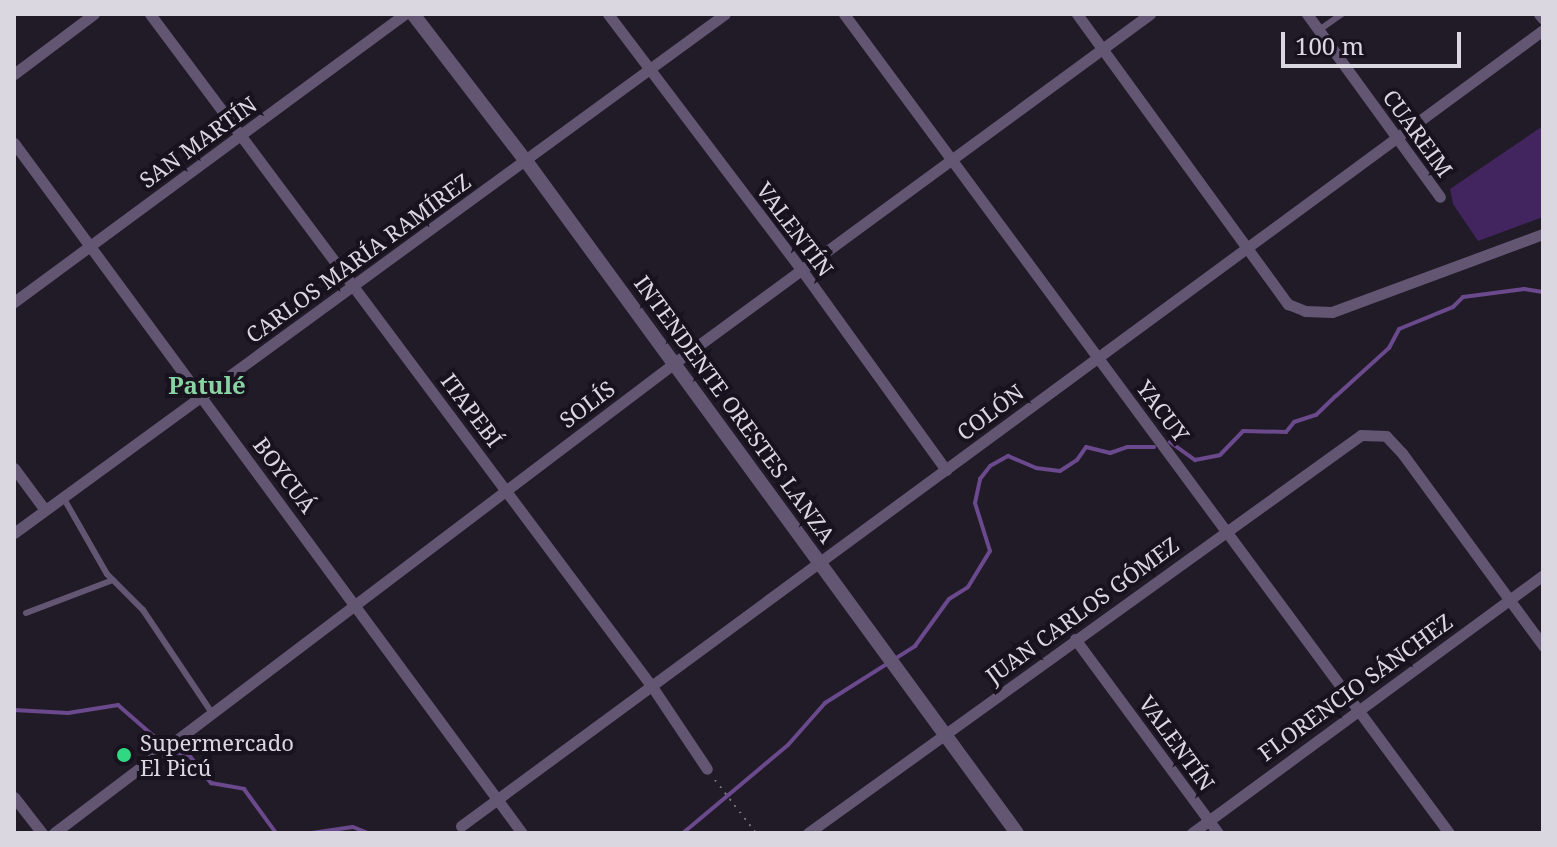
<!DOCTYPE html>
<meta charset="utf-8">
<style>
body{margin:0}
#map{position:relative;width:1557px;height:847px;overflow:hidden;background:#211b28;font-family:"Noto Serif",serif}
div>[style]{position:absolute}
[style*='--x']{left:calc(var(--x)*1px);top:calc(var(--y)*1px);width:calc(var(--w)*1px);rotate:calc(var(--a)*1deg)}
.green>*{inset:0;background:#42245f}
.stream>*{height:4px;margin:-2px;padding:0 2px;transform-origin:2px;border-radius:2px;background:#6a498c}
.path>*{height:2px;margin-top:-1px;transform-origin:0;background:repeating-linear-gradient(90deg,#76717c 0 2px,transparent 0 8px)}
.service>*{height:6px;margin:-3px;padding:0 3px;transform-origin:3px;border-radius:3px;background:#635673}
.minor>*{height:11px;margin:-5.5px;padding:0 5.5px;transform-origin:5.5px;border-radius:5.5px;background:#635673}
.tertiary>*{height:14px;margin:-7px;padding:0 7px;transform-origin:7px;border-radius:7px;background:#635673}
.dots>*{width:22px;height:22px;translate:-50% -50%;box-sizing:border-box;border:4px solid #18121e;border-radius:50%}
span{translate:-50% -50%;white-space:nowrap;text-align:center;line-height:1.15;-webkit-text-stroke:8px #18121e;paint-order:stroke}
.street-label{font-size:22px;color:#dbd7e0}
.poi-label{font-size:22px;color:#dbd7e0}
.left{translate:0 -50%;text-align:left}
.neighbourhood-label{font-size:24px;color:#89d2a3;font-weight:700}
.frame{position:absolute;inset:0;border:16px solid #dbd7e0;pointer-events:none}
.scale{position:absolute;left:1281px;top:32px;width:180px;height:36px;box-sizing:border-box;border:4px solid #dbd7e0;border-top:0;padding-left:10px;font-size:24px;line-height:28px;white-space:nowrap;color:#dbd7e0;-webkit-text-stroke:6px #18121e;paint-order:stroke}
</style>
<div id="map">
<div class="green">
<div style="clip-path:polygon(1543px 126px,1543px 217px,1478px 241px,1453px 204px,1450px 189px)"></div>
</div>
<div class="stream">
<div style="--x:1170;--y:442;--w:31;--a:36"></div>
<div style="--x:1195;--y:460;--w:25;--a:-11"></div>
<div style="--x:1220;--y:455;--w:33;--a:-46"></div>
<div style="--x:1243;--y:431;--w:43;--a:1.3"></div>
<div style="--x:1286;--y:432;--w:13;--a:-51"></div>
<div style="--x:1294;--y:422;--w:23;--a:-18"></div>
<div style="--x:1316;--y:415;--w:28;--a:-44"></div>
<div style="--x:1336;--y:396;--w:72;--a:-42.2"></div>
<div style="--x:1389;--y:348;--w:21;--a:-62"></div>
<div style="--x:1399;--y:329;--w:58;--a:-22.2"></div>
<div style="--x:1453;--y:307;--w:14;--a:-45"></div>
<div style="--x:1463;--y:297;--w:62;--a:-7.5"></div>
<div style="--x:1524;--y:289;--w:19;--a:9"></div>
<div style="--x:14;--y:710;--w:54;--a:3.2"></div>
<div style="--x:68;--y:713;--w:51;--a:-9.1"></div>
<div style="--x:118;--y:705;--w:52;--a:41.1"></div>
<div style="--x:169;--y:751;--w:20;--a:11"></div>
<div style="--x:189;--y:755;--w:36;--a:52"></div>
<div style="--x:211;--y:783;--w:34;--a:10"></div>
<div style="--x:244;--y:789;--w:54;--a:54"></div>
<div style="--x:312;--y:833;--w:41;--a:-8.3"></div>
<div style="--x:353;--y:827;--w:16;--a:22"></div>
<div style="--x:427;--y:833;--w:2;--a:0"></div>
<div style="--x:683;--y:833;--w:137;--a:-40"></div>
<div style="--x:788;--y:745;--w:56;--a:-48.6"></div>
<div style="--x:825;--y:703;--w:107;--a:-32.3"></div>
<div style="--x:915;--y:646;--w:58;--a:-54.1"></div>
<div style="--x:949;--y:599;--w:22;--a:-32"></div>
<div style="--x:968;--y:587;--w:42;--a:-58.6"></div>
<div style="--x:990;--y:551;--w:50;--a:-107.4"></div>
<div style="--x:975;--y:503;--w:25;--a:-78"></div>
<div style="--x:980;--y:479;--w:16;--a:-52"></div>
<div style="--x:990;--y:466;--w:21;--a:-29"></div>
<div style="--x:1008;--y:456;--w:30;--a:23"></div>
<div style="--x:1036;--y:468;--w:24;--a:7"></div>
<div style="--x:1060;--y:471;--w:20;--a:-33"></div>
<div style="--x:1077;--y:460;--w:16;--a:-55"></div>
<div style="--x:1086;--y:447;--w:25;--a:14"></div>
<div style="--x:1110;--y:453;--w:18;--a:-19"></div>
<div style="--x:1127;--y:447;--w:27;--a:0"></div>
</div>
<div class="path">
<div style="--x:715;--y:780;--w:67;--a:52.3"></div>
</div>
<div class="service">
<div style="--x:1319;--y:30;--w:28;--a:-35"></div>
<div style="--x:63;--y:497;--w:89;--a:60.3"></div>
<div style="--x:107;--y:574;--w:51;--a:45"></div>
<div style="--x:143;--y:610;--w:124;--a:56.2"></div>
<div style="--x:26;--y:613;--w:93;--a:-20.8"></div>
</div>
<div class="minor">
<div style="--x:150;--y:14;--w:841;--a:53.27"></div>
<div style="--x:653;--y:688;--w:97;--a:56.3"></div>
<div style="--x:608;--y:14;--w:320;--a:52.9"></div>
<div style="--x:801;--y:269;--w:248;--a:54.2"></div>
<div style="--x:844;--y:14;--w:1018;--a:53.55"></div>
<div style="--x:1077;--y:14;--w:359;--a:54"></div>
<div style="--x:1288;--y:304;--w:18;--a:22"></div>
<div style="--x:1305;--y:311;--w:27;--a:2"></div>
<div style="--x:1332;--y:312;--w:225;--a:-20.3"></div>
<div style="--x:1307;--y:14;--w:226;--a:54"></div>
<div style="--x:1539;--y:14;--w:6;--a:51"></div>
<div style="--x:14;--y:74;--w:100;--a:-36.9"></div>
<div style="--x:14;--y:143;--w:857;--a:53.64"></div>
<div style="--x:14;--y:302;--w:486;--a:-36.4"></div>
<div style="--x:14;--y:468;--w:52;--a:53.6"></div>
<div style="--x:14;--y:533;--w:880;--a:-36.13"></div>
<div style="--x:1075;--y:639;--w:241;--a:53.6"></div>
<div style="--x:14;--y:797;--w:46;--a:52.1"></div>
<div style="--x:461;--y:826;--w:1343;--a:-36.34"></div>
<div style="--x:54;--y:833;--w:777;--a:-37.15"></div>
<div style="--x:673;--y:364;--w:592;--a:-36.27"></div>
<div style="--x:808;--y:833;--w:681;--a:-35.74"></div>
<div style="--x:1361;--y:435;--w:25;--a:2"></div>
<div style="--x:1386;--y:436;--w:23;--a:47"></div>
<div style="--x:1402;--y:453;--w:239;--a:53.8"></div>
<div style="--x:1192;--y:833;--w:436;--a:-36.3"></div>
</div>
<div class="tertiary">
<div style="--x:413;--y:14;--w:185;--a:52.5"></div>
<div style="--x:526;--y:161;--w:832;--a:53.85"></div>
</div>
<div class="dots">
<div style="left:124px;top:755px;background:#30d882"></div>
</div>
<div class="street-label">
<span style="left:1418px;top:133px;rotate:54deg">CUAREIM</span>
<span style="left:198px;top:142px;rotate:-36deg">SAN MARTÍN</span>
<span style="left:795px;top:229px;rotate:53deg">VALENTÍN</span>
<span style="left:358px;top:258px;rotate:-36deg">CARLOS MARÍA RAMÍREZ</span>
<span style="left:587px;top:404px;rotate:-37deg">SOLÍS</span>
<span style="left:735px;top:409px;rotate:54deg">INTENDENTE ORESTES LANZA</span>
<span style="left:472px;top:410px;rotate:53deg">ITAPEBÍ</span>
<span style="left:1163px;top:411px;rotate:53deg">YACUY</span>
<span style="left:990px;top:412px;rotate:-37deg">COLÓN</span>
<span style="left:285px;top:475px;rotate:53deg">BOYCUÁ</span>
<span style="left:1082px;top:610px;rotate:-36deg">JUAN CARLOS GÓMEZ</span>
<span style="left:1355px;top:687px;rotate:-36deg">FLORENCIO SÁNCHEZ</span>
<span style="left:1177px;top:743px;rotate:54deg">VALENTÍN</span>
</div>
<div class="poi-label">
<span class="left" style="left:140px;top:755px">Supermercado<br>El Picú</span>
</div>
<div class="neighbourhood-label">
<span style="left:207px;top:385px">Patulé</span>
</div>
<div class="frame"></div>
<div class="scale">100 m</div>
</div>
